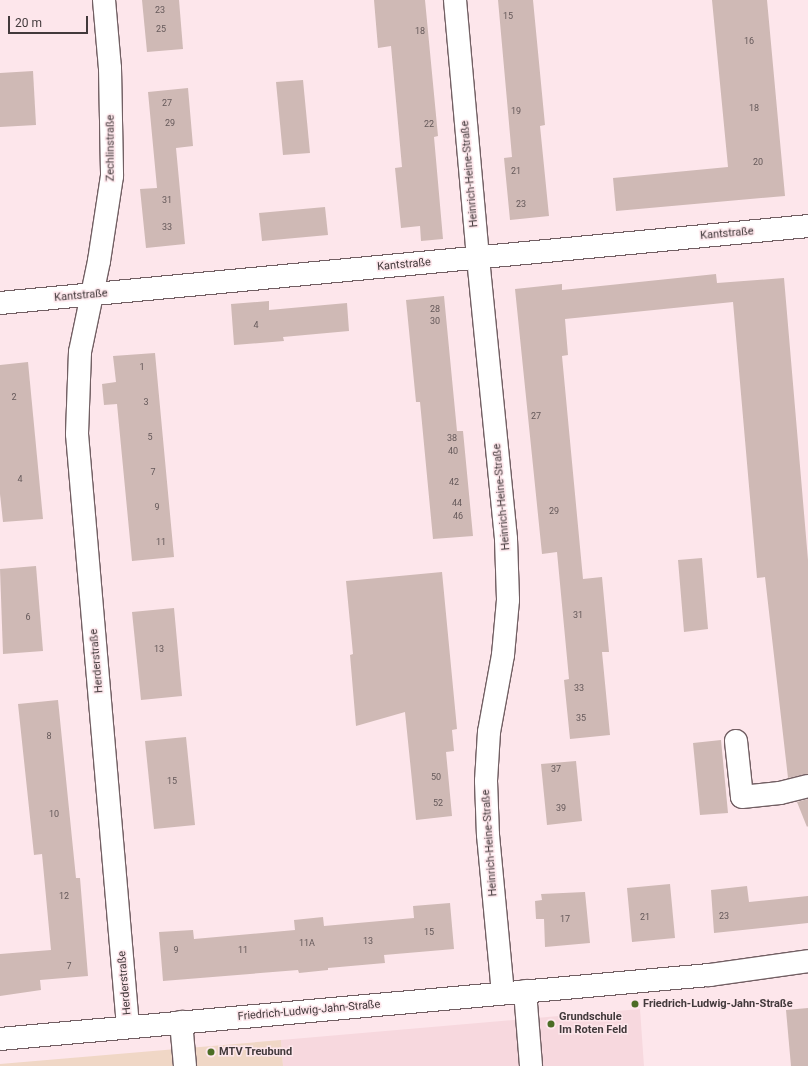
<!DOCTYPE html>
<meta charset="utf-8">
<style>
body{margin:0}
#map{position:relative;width:808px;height:1066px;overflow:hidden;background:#fde6eb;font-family:Roboto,sans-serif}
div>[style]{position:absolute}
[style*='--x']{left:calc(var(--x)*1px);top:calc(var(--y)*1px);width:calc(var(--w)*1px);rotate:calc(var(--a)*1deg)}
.built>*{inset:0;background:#f7d8de}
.green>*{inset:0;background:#f0d7c6}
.building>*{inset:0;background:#cfb9b5}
.roads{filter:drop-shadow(1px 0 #725f63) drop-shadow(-1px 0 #725f63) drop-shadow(0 1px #725f63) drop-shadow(0 -1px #725f63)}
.minor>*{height:22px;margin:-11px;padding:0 11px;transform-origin:11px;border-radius:11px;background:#fff}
.dots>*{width:11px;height:11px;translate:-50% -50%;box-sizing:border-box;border:2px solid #fde6eb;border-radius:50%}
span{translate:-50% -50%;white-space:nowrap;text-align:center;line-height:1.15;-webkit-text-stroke:3px #fde6eb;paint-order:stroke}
.number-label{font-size:9px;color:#65595a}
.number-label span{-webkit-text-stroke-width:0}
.street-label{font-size:11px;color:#42393b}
.poi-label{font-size:11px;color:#42393b;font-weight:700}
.left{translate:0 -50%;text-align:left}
.scale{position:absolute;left:8px;top:16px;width:80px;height:18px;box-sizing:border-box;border:2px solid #42393b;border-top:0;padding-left:5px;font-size:12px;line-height:14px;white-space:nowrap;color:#42393b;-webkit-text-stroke:3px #fde6eb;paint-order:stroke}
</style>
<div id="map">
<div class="built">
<div style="clip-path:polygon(640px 1009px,644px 1066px,283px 1066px,281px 1040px)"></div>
</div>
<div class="green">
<div style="clip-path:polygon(281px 1040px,283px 1066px,0 1066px,0 1064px)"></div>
</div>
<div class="building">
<div style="clip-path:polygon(142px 0,179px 0,183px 49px,147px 52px)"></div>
<div style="clip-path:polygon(374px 0,425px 0,438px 136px,434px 137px,443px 239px,421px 241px,420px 226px,401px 228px,395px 168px,402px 167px,391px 46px,378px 48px)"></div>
<div style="clip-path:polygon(498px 0,533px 0,545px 125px,540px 126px,549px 216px,510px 220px,504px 158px,512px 157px)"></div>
<div style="clip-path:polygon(712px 0,767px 0,785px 196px,616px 211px,613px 178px,728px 167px)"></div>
<div style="clip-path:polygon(33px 71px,36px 125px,0 127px,0 73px)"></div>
<div style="clip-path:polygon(303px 80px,310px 153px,283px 155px,276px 82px)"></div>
<div style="clip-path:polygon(188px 88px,193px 146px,176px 148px,185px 244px,146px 248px,140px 189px,157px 188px,148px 92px)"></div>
<div style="clip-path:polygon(325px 207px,328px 235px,262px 241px,259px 213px)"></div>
<div style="clip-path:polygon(716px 274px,717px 283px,784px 278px,808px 560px,808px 774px,788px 778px,765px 577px,757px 578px,733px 302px,565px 319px,568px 355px,562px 356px,583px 579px,602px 577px,609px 652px,602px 652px,610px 735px,570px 739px,564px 680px,569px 679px,557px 552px,542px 554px,515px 289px,562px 284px,562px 290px)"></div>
<div style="clip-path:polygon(444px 296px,457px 431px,463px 431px,473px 536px,433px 539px,420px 402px,416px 402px,406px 300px)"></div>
<div style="clip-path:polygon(269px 301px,269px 310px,347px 303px,349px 331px,283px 337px,284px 341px,234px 345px,231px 304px)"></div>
<div style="clip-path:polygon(155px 353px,174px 557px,132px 561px,117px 404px,104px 405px,102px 384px,116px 382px,113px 356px)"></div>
<div style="clip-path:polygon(28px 362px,43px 519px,3px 522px,0 494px,0 365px)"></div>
<div style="clip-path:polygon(702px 558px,708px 629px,684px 632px,678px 560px)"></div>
<div style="clip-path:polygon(36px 566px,43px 651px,3px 654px,0 569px)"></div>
<div style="clip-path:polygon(442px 572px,457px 729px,452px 730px,454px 751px,446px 752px,452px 816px,416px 820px,405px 712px,356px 726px,350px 655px,353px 654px,346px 581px)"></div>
<div style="clip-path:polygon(174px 608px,182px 696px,141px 700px,132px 612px)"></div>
<div style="clip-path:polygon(58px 700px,76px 878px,80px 878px,88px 976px,40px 980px,41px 990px,0 996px,0 954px,51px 950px,42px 854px,34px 855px,18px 704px)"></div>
<div style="clip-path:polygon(186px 737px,195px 825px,154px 829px,145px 741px)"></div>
<div style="clip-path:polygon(721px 740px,728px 813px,700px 815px,693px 743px)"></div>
<div style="clip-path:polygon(576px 761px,582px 821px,547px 825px,541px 764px)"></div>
<div style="clip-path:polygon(808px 799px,808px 826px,807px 827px,797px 802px)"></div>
<div style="clip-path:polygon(670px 884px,675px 938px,632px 942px,627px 888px)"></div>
<div style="clip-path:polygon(747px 886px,749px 902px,808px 896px,808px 923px,714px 933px,711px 890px)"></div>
<div style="clip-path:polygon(585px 892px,590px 943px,545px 947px,544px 919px,536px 919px,535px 901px,542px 900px,541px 894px)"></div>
<div style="clip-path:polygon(450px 903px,454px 949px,384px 955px,385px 963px,328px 968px,328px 970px,299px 973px,298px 970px,163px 981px,159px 932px,193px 930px,194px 939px,295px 930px,294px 920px,323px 917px,324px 926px,414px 918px,413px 906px)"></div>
<div style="clip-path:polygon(808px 1008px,808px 1066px,791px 1066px,786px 1010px)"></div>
</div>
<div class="roads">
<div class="minor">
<div style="--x:104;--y:0;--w:68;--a:85"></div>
<div style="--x:110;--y:68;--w:108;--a:88.9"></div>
<div style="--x:112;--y:176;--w:86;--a:98.7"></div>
<div style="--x:99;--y:261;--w:93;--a:101.8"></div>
<div style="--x:80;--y:352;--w:82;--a:92.1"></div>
<div style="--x:77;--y:434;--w:595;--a:85.08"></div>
<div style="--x:455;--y:0;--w:259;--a:84.9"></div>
<div style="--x:478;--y:258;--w:282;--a:84.3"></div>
<div style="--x:506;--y:539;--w:61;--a:88.1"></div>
<div style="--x:508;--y:600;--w:55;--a:95.2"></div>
<div style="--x:503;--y:655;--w:78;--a:100.3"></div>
<div style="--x:489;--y:732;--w:49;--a:93.5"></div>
<div style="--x:486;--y:781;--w:54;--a:87.9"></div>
<div style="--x:488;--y:835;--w:159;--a:84.6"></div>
<div style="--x:0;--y:303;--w:812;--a:-5.44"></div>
<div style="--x:736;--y:741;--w:56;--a:83.9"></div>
<div style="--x:742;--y:797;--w:38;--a:-6"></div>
<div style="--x:780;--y:793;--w:29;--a:-14"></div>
<div style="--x:525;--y:991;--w:75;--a:85.4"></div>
<div style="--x:181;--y:1022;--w:44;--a:84.8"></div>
<div style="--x:0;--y:1039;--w:712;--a:-5.16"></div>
<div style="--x:709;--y:975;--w:100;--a:-8"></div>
</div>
</div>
<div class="dots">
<div style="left:635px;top:1004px;background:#4b6d25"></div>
<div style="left:551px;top:1024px;background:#4b6d25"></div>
<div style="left:211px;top:1052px;background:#4b6d25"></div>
</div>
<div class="number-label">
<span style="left:160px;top:10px">23</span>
<span style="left:508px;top:16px">15</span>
<span style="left:161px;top:29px">25</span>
<span style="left:420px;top:31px">18</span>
<span style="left:749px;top:41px">16</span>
<span style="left:167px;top:103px">27</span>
<span style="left:754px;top:108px">18</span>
<span style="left:516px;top:111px">19</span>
<span style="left:170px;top:123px">29</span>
<span style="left:429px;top:124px">22</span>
<span style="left:758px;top:162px">20</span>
<span style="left:516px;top:171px">21</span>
<span style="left:167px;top:200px">31</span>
<span style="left:521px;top:204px">23</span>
<span style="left:167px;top:227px">33</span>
<span style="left:435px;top:309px">28</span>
<span style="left:435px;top:321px">30</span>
<span style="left:256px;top:325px">4</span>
<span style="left:142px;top:367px">1</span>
<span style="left:14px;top:397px">2</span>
<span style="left:146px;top:402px">3</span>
<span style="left:536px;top:416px">27</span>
<span style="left:150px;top:437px">5</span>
<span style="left:452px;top:438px">38</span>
<span style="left:453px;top:451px">40</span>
<span style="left:153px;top:472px">7</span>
<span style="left:20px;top:479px">4</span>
<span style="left:454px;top:482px">42</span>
<span style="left:457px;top:503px">44</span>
<span style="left:157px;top:507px">9</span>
<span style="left:554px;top:511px">29</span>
<span style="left:458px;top:516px">46</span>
<span style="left:161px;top:542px">11</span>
<span style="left:578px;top:615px">31</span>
<span style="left:28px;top:617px">6</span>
<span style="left:159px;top:649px">13</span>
<span style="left:579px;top:688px">33</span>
<span style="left:581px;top:718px">35</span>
<span style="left:49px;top:736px">8</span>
<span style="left:556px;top:769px">37</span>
<span style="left:436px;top:777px">50</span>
<span style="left:172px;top:781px">15</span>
<span style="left:438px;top:803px">52</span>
<span style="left:561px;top:808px">39</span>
<span style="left:54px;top:814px">10</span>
<span style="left:64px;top:896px">12</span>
<span style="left:724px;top:916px">23</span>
<span style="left:645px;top:917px">21</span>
<span style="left:565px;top:919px">17</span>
<span style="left:429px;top:932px">15</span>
<span style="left:368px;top:941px">13</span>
<span style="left:307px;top:943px">11A</span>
<span style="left:176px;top:950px">9</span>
<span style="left:243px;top:950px">11</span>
<span style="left:69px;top:966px">7</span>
</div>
<div class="street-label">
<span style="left:111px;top:148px;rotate:-90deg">Zechlinstraße</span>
<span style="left:470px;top:174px;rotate:-95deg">Heinrich-Heine-Straße</span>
<span style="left:727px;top:234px;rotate:-5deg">Kantstraße</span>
<span style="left:404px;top:265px;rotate:-5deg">Kantstraße</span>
<span style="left:81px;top:296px;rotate:-5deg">Kantstraße</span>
<span style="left:502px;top:497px;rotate:-95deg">Heinrich-Heine-Straße</span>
<span style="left:97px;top:661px;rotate:-95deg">Herderstraße</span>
<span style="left:490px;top:843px;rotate:-94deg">Heinrich-Heine-Straße</span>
<span style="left:125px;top:983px;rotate:-95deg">Herderstraße</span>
<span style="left:309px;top:1011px;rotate:-5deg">Friedrich-Ludwig-Jahn-Straße</span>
</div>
<div class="poi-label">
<span class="left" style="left:643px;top:1004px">Friedrich-Ludwig-Jahn-Straße</span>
<span class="left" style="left:559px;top:1024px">Grundschule<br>Im Roten Feld</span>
<span class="left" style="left:219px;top:1052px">MTV Treubund</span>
</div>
<div class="scale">20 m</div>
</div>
